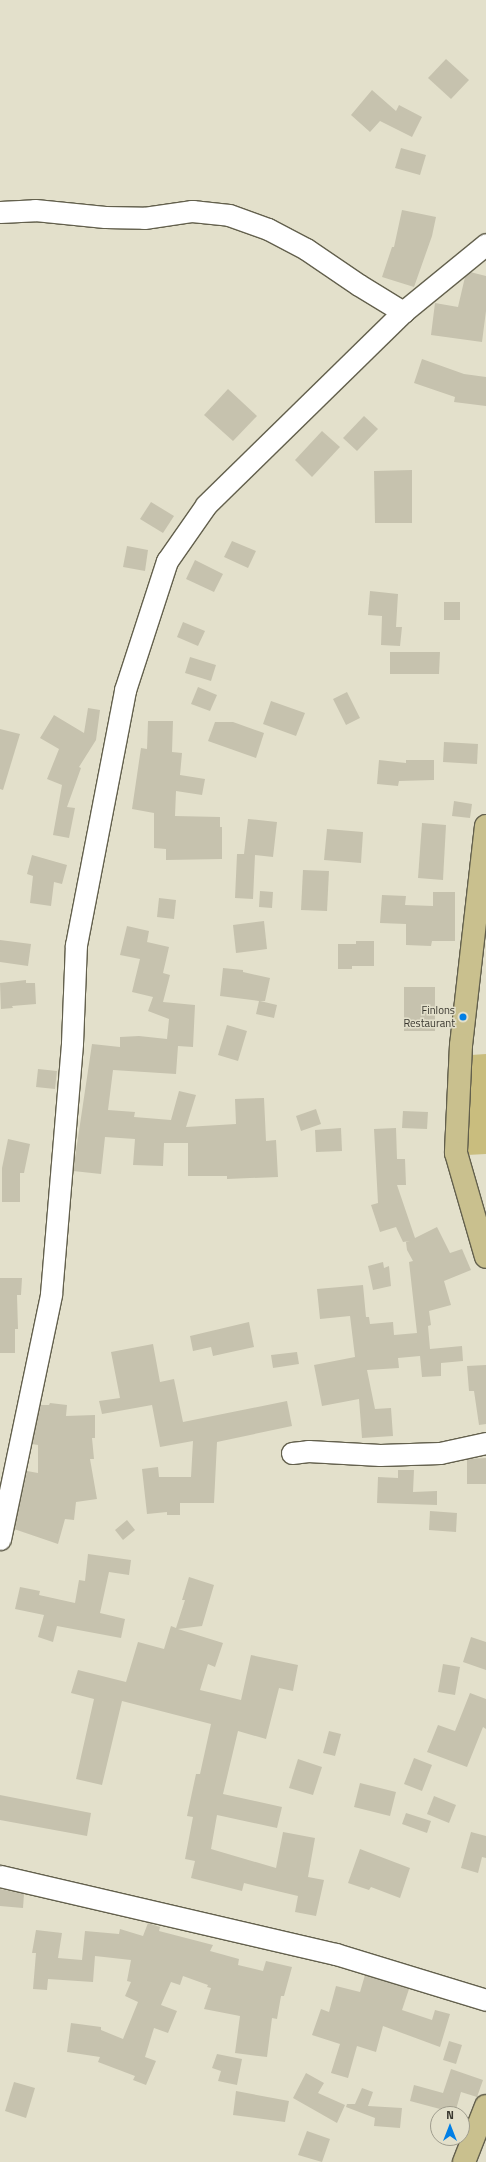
<!DOCTYPE html>
<style>
body{margin:0}
#map{position:relative;width:486px;height:2162px;overflow:hidden;background:#e3e0cb;font-family:"Titillium Web",sans-serif}
div>[style]{position:absolute}
[style*='--x']{left:calc(var(--x)*1px);top:calc(var(--y)*1px);width:calc(var(--w)*1px);rotate:calc(var(--a)*1deg)}
.green>*{inset:0;background:#c9bd7e}
.building>*{inset:0;background:#c6c2ae}
.roads{filter:drop-shadow(1px 0 #63604d) drop-shadow(-1px 0 #63604d) drop-shadow(0 1px #63604d) drop-shadow(0 -1px #63604d)}
.minor>*{height:21px;margin:-10.5px;padding:0 10.5px;transform-origin:10.5px;border-radius:10.5px;background:#fff}
.major>*{height:22px;margin:-11px;padding:0 11px;transform-origin:11px;border-radius:11px;background:#c9c08e}
.dots>*{width:11px;height:11px;translate:-50% -50%;box-sizing:border-box;border:2px solid #e3e0cb;border-radius:50%}
span{translate:-50% -50%;white-space:nowrap;text-align:center;line-height:1.15;-webkit-text-stroke:3px #e3e0cb;paint-order:stroke}
.poi-label{font-size:11px;color:#39372f}
.right{translate:-100% -50%;text-align:right}
.north{position:absolute;left:430px;top:2106px;width:40px;height:40px;box-sizing:border-box;background:#e3e0cb;border:1px solid #9f9c8d;border-radius:50%;rotate:0deg;font-size:11px;font-weight:700;line-height:16px;text-align:center;color:#39372f}
.north::after{content:'';display:block;margin:auto;width:14px;height:18px;background:#017fe5;clip-path:polygon(50% 0,100% 100%,50% 72%,0 100%)}
</style>
<div id="map">
<div class="green">
<div style="clip-path:polygon(486px 1054px,486px 1154px,467px 1155px,471px 1055px)"></div>
</div>
<div class="building">
<div style="clip-path:polygon(446px 59px,469px 80px,451px 99px,428px 78px)"></div>
<div style="clip-path:polygon(372px 90px,396px 111px,399px 105px,422px 117px,412px 137px,380px 121px,370px 132px,351px 115px)"></div>
<div style="clip-path:polygon(401px 148px,426px 155px,420px 175px,395px 168px)"></div>
<div style="clip-path:polygon(402px 210px,436px 217px,432px 236px,414px 287px,382px 277px,392px 247px,394px 247px)"></div>
<div style="clip-path:polygon(470px 272px,486px 276px,486px 311px,482px 342px,431px 335px,435px 303px,458px 307px,465px 277px)"></div>
<div style="clip-path:polygon(422px 359px,464px 374px,486px 377px,486px 406px,454px 402px,455px 397px,414px 383px)"></div>
<div style="clip-path:polygon(228px 389px,257px 416px,233px 441px,204px 415px)"></div>
<div style="clip-path:polygon(364px 416px,378px 429px,357px 451px,343px 438px)"></div>
<div style="clip-path:polygon(322px 431px,340px 447px,312px 477px,295px 460px)"></div>
<div style="clip-path:polygon(412px 470px,412px 523px,375px 523px,374px 471px)"></div>
<div style="clip-path:polygon(151px 502px,174px 516px,163px 533px,140px 519px)"></div>
<div style="clip-path:polygon(232px 541px,256px 551px,248px 568px,224px 557px)"></div>
<div style="clip-path:polygon(127px 546px,148px 550px,145px 571px,123px 567px)"></div>
<div style="clip-path:polygon(195px 560px,223px 574px,214px 592px,186px 579px)"></div>
<div style="clip-path:polygon(370px 591px,398px 594px,396px 627px,402px 627px,400px 646px,381px 645px,382px 616px,368px 615px)"></div>
<div style="clip-path:polygon(444px 602px,460px 602px,460px 620px,444px 620px)"></div>
<div style="clip-path:polygon(183px 622px,205px 631px,198px 646px,177px 637px)"></div>
<div style="clip-path:polygon(390px 652px,440px 652px,439px 674px,390px 674px)"></div>
<div style="clip-path:polygon(190px 657px,216px 665px,211px 681px,185px 673px)"></div>
<div style="clip-path:polygon(198px 687px,217px 695px,210px 711px,191px 704px)"></div>
<div style="clip-path:polygon(347px 692px,360px 718px,346px 725px,333px 699px)"></div>
<div style="clip-path:polygon(271px 701px,305px 713px,296px 736px,263px 724px)"></div>
<div style="clip-path:polygon(88px 708px,100px 710px,96px 740px,79px 767px,81px 768px,67px 807px,75px 808px,69px 838px,53px 835px,62px 785px,47px 779px,59px 749px,40px 738px,54px 715px,84px 733px)"></div>
<div style="clip-path:polygon(148px 721px,173px 721px,172px 752px,182px 753px,180px 775px,205px 779px,202px 795px,176px 791px,175px 816px,220px 817px,220px 827px,222px 827px,222px 859px,166px 860px,166px 849px,154px 848px,154px 813px,132px 809px,141px 748px,147px 749px)"></div>
<div style="clip-path:polygon(215px 722px,233px 722px,264px 733px,256px 758px,208px 741px)"></div>
<div style="clip-path:polygon(0 729px,20px 734px,3px 790px,0 789px)"></div>
<div style="clip-path:polygon(444px 742px,478px 744px,477px 764px,443px 762px)"></div>
<div style="clip-path:polygon(379px 760px,406px 763px,406px 760px,434px 760px,434px 780px,399px 781px,398px 786px,377px 784px)"></div>
<div style="clip-path:polygon(454px 801px,472px 804px,470px 818px,452px 816px)"></div>
<div style="clip-path:polygon(248px 819px,277px 822px,273px 857px,255px 855px,253px 899px,235px 898px,237px 854px,244px 854px)"></div>
<div style="clip-path:polygon(422px 823px,446px 825px,443px 880px,418px 878px)"></div>
<div style="clip-path:polygon(327px 829px,363px 832px,361px 863px,324px 860px)"></div>
<div style="clip-path:polygon(32px 855px,67px 865px,62px 884px,54px 882px,51px 906px,30px 903px,33px 876px,27px 874px)"></div>
<div style="clip-path:polygon(303px 870px,329px 871px,327px 911px,301px 910px)"></div>
<div style="clip-path:polygon(260px 891px,273px 892px,272px 908px,259px 907px)"></div>
<div style="clip-path:polygon(433px 892px,455px 892px,455px 941px,432px 941px,431px 946px,406px 945px,406px 924px,380px 923px,382px 895px,406px 896px,405px 905px,433px 906px)"></div>
<div style="clip-path:polygon(159px 898px,176px 900px,174px 919px,157px 917px)"></div>
<div style="clip-path:polygon(264px 921px,267px 949px,236px 953px,233px 925px)"></div>
<div style="clip-path:polygon(127px 926px,149px 931px,147px 942px,169px 947px,163px 973px,170px 975px,163px 1002px,195px 1005px,193px 1047px,178px 1046px,176px 1074px,113px 1070px,108px 1110px,135px 1112px,134px 1117px,171px 1120px,179px 1091px,196px 1095px,186px 1127px,236px 1124px,235px 1099px,264px 1098px,266px 1141px,276px 1140px,278px 1177px,227px 1179px,227px 1176px,188px 1176px,188px 1143px,164px 1143px,163px 1166px,133px 1165px,135px 1139px,105px 1137px,101px 1174px,73px 1171px,92px 1044px,120px 1047px,120px 1037px,139px 1036px,167px 1039px,169px 1019px,148px 1011px,153px 997px,132px 992px,140px 959px,120px 955px)"></div>
<div style="clip-path:polygon(0 940px,31px 944px,28px 966px,0 962px)"></div>
<div style="clip-path:polygon(356px 941px,374px 941px,374px 966px,352px 966px,352px 969px,338px 969px,338px 944px,356px 944px)"></div>
<div style="clip-path:polygon(223px 968px,243px 970px,243px 972px,270px 978px,265px 1001px,260px 1001px,277px 1005px,274px 1018px,256px 1014px,259px 1001px,220px 996px)"></div>
<div style="clip-path:polygon(26px 980px,26px 983px,35px 983px,36px 1004px,12px 1006px,13px 1008px,1px 1009px,0 983px)"></div>
<div style="clip-path:polygon(404px 987px,435px 987px,435px 1031px,404px 1031px)"></div>
<div style="clip-path:polygon(227px 1025px,247px 1031px,238px 1061px,218px 1055px)"></div>
<div style="clip-path:polygon(38px 1069px,57px 1071px,55px 1089px,36px 1087px)"></div>
<div style="clip-path:polygon(316px 1109px,321px 1124px,301px 1131px,296px 1116px)"></div>
<div style="clip-path:polygon(403px 1111px,428px 1112px,427px 1129px,402px 1128px)"></div>
<div style="clip-path:polygon(341px 1128px,342px 1151px,316px 1152px,315px 1130px)"></div>
<div style="clip-path:polygon(396px 1128px,397px 1159px,405px 1159px,406px 1185px,397px 1185px,415px 1238px,437px 1227px,450px 1253px,462px 1249px,471px 1270px,444px 1281px,451px 1305px,429px 1311px,431px 1325px,428px 1326px,430px 1349px,462px 1346px,463px 1361px,441px 1363px,441px 1376px,422px 1377px,420px 1356px,398px 1358px,399px 1368px,367px 1370px,375px 1409px,391px 1408px,393px 1436px,362px 1438px,359px 1399px,322px 1406px,314px 1365px,355px 1357px,350px 1316px,320px 1319px,317px 1289px,363px 1285px,366px 1317px,369px 1317px,370px 1324px,393px 1322px,394px 1335px,417px 1333px,409px 1262px,413px 1261px,407px 1250px,406px 1242px,410px 1241px,403px 1242px,396px 1227px,380px 1232px,371px 1205px,378px 1203px,374px 1129px)"></div>
<div style="clip-path:polygon(8px 1139px,30px 1144px,24px 1173px,20px 1173px,20px 1202px,2px 1202px,2px 1168px)"></div>
<div style="clip-path:polygon(383px 1262px,384px 1268px,389px 1266px,391px 1286px,373px 1290px,368px 1266px)"></div>
<div style="clip-path:polygon(0 1278px,22px 1278px,21px 1295px,17px 1295px,18px 1329px,15px 1329px,15px 1353px,0 1353px)"></div>
<div style="clip-path:polygon(249px 1322px,254px 1347px,213px 1356px,211px 1347px,193px 1351px,190px 1336px)"></div>
<div style="clip-path:polygon(153px 1344px,160px 1382px,174px 1379px,183px 1422px,287px 1401px,292px 1426px,217px 1442px,214px 1503px,180px 1503px,180px 1515px,167px 1515px,167px 1512px,147px 1514px,142px 1469px,158px 1467px,159px 1477px,191px 1477px,193px 1441px,160px 1447px,152px 1405px,102px 1414px,99px 1401px,120px 1398px,111px 1352px)"></div>
<div style="clip-path:polygon(297px 1352px,299px 1364px,273px 1368px,271px 1355px)"></div>
<div style="clip-path:polygon(486px 1365px,486px 1424px,479px 1425px,474px 1391px,469px 1391px,467px 1366px)"></div>
<div style="clip-path:polygon(50px 1403px,67px 1405px,66px 1416px,95px 1415px,95px 1438px,92px 1438px,94px 1459px,90px 1459px,97px 1499px,76px 1502px,74px 1520px,65px 1519px,58px 1544px,14px 1529px,27px 1471px,38px 1473px,38px 1445px,32px 1444px,40px 1405px,49px 1405px)"></div>
<div style="clip-path:polygon(486px 1458px,486px 1484px,467px 1484px,467px 1459px)"></div>
<div style="clip-path:polygon(398px 1470px,414px 1470px,413px 1492px,437px 1491px,437px 1505px,377px 1503px,378px 1477px,398px 1478px)"></div>
<div style="clip-path:polygon(430px 1511px,457px 1513px,456px 1532px,429px 1530px)"></div>
<div style="clip-path:polygon(127px 1520px,135px 1530px,123px 1540px,115px 1530px)"></div>
<div style="clip-path:polygon(88px 1554px,131px 1560px,129px 1575px,109px 1572px,100px 1613px,125px 1619px,121px 1638px,57px 1626px,53px 1642px,38px 1637px,44px 1615px,15px 1609px,20px 1587px,40px 1591px,39px 1595px,75px 1603px,79px 1580px,85px 1581px)"></div>
<div style="clip-path:polygon(189px 1577px,214px 1585px,202px 1626px,178px 1629px,223px 1643px,215px 1667px,208px 1664px,200px 1690px,241px 1700px,251px 1655px,298px 1665px,293px 1691px,279px 1688px,266px 1739px,238px 1731px,223px 1794px,282px 1807px,277px 1828px,217px 1815px,211px 1849px,276px 1868px,283px 1832px,315px 1838px,308px 1877px,324px 1880px,316px 1916px,295px 1912px,298px 1896px,244px 1883px,242px 1891px,191px 1878px,195px 1861px,185px 1859px,193px 1817px,187px 1816px,196px 1774px,200px 1774px,211px 1724px,122px 1701px,102px 1785px,76px 1779px,94px 1699px,71px 1693px,78px 1670px,126px 1682px,138px 1642px,164px 1649px,171px 1626px,176px 1628px,185px 1600px,182px 1600px)"></div>
<div style="clip-path:polygon(471px 1637px,486px 1642px,486px 1670px,463px 1662px)"></div>
<div style="clip-path:polygon(443px 1664px,460px 1667px,455px 1695px,438px 1692px)"></div>
<div style="clip-path:polygon(470px 1693px,486px 1699px,486px 1729px,483px 1727px,467px 1767px,427px 1752px,438px 1725px,455px 1731px)"></div>
<div style="clip-path:polygon(329px 1731px,341px 1734px,335px 1756px,323px 1753px)"></div>
<div style="clip-path:polygon(414px 1758px,432px 1765px,422px 1791px,404px 1784px)"></div>
<div style="clip-path:polygon(298px 1759px,322px 1767px,313px 1795px,289px 1788px)"></div>
<div style="clip-path:polygon(360px 1783px,396px 1792px,390px 1816px,354px 1807px)"></div>
<div style="clip-path:polygon(0 1795px,91px 1813px,87px 1836px,0 1820px)"></div>
<div style="clip-path:polygon(434px 1796px,456px 1805px,449px 1823px,427px 1814px)"></div>
<div style="clip-path:polygon(406px 1813px,431px 1821px,427px 1833px,402px 1824px)"></div>
<div style="clip-path:polygon(471px 1832px,486px 1836px,486px 1858px,482px 1857px,478px 1873px,461px 1868px)"></div>
<div style="clip-path:polygon(360px 1849px,410px 1868px,400px 1898px,371px 1887px,369px 1890px,348px 1883px)"></div>
<div style="clip-path:polygon(0 1889px,24px 1894px,23px 1908px,0 1906px)"></div>
<div style="clip-path:polygon(148px 1923px,160px 1927px,159px 1931px,213px 1945px,210px 1951px,239px 1959px,238px 1965px,263px 1971px,266px 1961px,292px 1967px,284px 1996px,281px 1996px,277px 2019px,272px 2018px,267px 2057px,235px 2053px,240px 2016px,204px 2009px,211px 1988px,207px 1987px,208px 1985px,183px 1976px,180px 1985px,171px 1982px,161px 2005px,177px 2011px,168px 2033px,154px 2028px,145px 2057px,156px 2061px,146px 2085px,133px 2080px,135px 2076px,98px 2062px,100px 2057px,67px 2052px,71px 2023px,101px 2027px,101px 2030px,123px 2039px,138px 2002px,125px 1996px,131px 1982px,127px 1981px,131px 1960px,95px 1956px,93px 1982px,48px 1979px,47px 1990px,33px 1989px,36px 1953px,32px 1953px,36px 1930px,62px 1933px,58px 1958px,82px 1960px,85px 1931px,119px 1934px,120px 1929px,143px 1936px)"></div>
<div style="clip-path:polygon(365px 1975px,409px 1989px,402px 2010px,432px 2020px,435px 2010px,450px 2014px,440px 2047px,383px 2026px,376px 2052px,357px 2046px,348px 2078px,331px 2073px,340px 2044px,312px 2035px,321px 2009px,329px 2012px,336px 1986px,360px 1992px)"></div>
<div style="clip-path:polygon(449px 2041px,462px 2045px,456px 2064px,443px 2060px)"></div>
<div style="clip-path:polygon(217px 2054px,242px 2059px,237px 2085px,218px 2081px,221px 2071px,212px 2068px)"></div>
<div style="clip-path:polygon(451px 2069px,483px 2080px,477px 2097px,461px 2092px,455px 2113px,410px 2101px,414px 2085px,443px 2093px)"></div>
<div style="clip-path:polygon(306px 2073px,324px 2083px,318px 2093px,345px 2105px,337px 2123px,293px 2098px)"></div>
<div style="clip-path:polygon(14px 2082px,35px 2088px,26px 2118px,5px 2111px)"></div>
<div style="clip-path:polygon(362px 2088px,373px 2092px,368px 2106px,402px 2108px,400px 2128px,374px 2126px,375px 2118px,346px 2107px,347px 2104px,355px 2104px)"></div>
<div style="clip-path:polygon(236px 2091px,289px 2101px,285px 2122px,233px 2115px)"></div>
<div style="clip-path:polygon(307px 2131px,330px 2139px,322px 2162px,298px 2155px)"></div>
</div>
<div class="roads">
<div class="minor">
<div style="--x:0;--y:212;--w:35;--a:-3"></div>
<div style="--x:35;--y:210;--w:70;--a:5.7"></div>
<div style="--x:105;--y:217;--w:39;--a:1"></div>
<div style="--x:144;--y:218;--w:49;--a:-8.3"></div>
<div style="--x:192;--y:211;--w:37;--a:6"></div>
<div style="--x:229;--y:215;--w:41;--a:19.7"></div>
<div style="--x:268;--y:229;--w:43;--a:27.8"></div>
<div style="--x:306;--y:249;--w:64;--a:34.2"></div>
<div style="--x:359;--y:285;--w:52;--a:31.5"></div>
<div style="--x:292;--y:1453;--w:16;--a:-7"></div>
<div style="--x:308;--y:1451;--w:72;--a:3.2"></div>
<div style="--x:380;--y:1455;--w:60;--a:-1.9"></div>
<div style="--x:440;--y:1453;--w:47;--a:-12.3"></div>
<div style="--x:0;--y:1539;--w:250;--a:-78.2"></div>
<div style="--x:51;--y:1294;--w:252;--a:-85.2"></div>
<div style="--x:72;--y:1043;--w:98;--a:-87.7"></div>
<div style="--x:76;--y:945;--w:260;--a:-79.1"></div>
<div style="--x:125;--y:690;--w:136;--a:-72"></div>
<div style="--x:167;--y:561;--w:68;--a:-55.1"></div>
<div style="--x:206;--y:505;--w:276;--a:-44.4"></div>
<div style="--x:403;--y:312;--w:107;--a:-39.3"></div>
<div style="--x:0;--y:1876;--w:345;--a:13.1"></div>
<div style="--x:336;--y:1954;--w:157;--a:17"></div>
</div>
<div class="major">
<div style="--x:486;--y:826;--w:220;--a:96.5"></div>
<div style="--x:461;--y:1045;--w:108;--a:92.7"></div>
<div style="--x:456;--y:1153;--w:108;--a:73.9"></div>
<div style="--x:464;--y:2162;--w:60;--a:-68.6"></div>
</div>
</div>
<div class="dots">
<div style="left:463px;top:1017px;background:#017fe5"></div>
</div>
<div class="poi-label">
<span class="right" style="left:455px;top:1017px">Finlons<br>Restaurant</span>
</div>
<div class="north">N</div>
</div>
